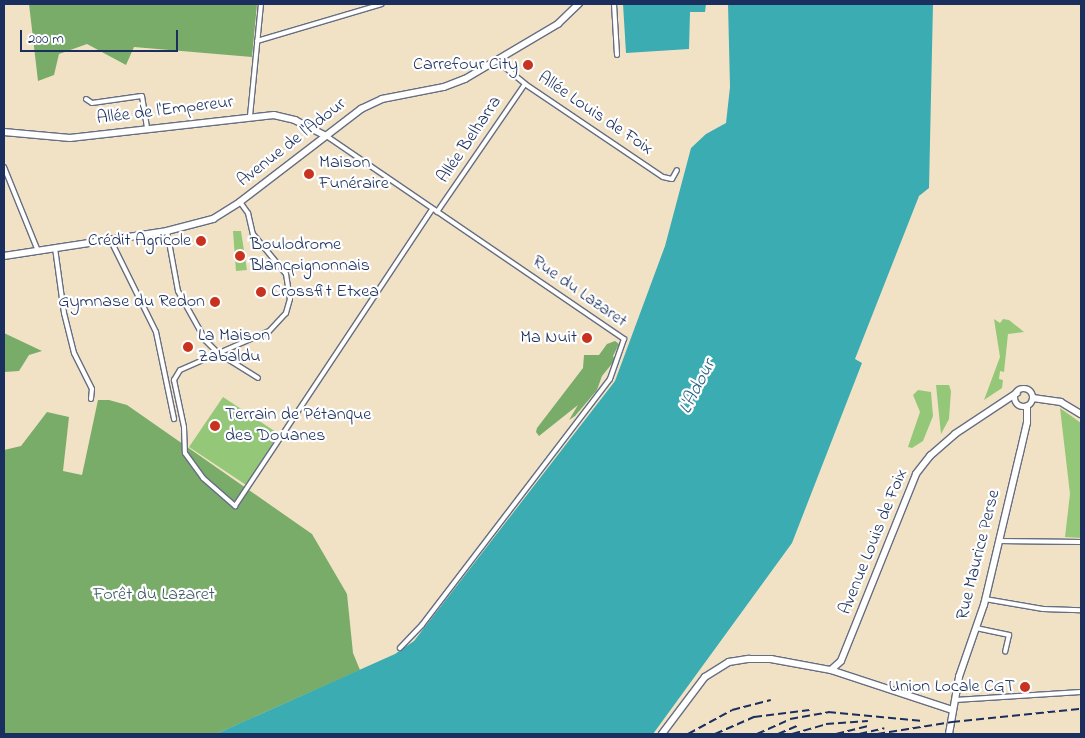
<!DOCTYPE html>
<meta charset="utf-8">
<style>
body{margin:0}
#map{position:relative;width:1085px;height:738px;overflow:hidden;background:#f1e2c6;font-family:"Indie Flower",sans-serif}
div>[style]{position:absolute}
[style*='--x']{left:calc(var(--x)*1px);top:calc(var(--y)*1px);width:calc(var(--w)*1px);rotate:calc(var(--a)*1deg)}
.green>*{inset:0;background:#95c778}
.forest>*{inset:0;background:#78ac68}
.water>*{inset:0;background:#3aacb2}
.roads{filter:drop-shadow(1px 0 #666e82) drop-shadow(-1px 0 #666e82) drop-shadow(0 1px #666e82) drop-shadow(0 -1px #666e82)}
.street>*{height:4px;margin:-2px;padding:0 2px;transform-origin:2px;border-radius:2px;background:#fff}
.secondary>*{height:5.5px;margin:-2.75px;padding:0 2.75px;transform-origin:2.75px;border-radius:2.75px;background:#fff}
.secondary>.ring{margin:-2.75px;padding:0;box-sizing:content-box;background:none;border:5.5px solid #fff;border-radius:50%}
.rail>*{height:2px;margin-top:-1px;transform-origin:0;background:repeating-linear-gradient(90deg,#1b2f5e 0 8px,transparent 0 12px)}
.dots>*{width:14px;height:14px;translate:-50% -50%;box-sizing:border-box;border:2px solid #fff;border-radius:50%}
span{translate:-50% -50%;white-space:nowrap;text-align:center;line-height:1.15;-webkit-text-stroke:4.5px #fff;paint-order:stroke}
.poi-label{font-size:18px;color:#1b2f5e}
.right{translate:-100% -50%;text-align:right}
.left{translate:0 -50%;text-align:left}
.street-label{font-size:18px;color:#1b2f5e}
.park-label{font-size:18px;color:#405d66}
.water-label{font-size:19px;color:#276180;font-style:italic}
.frame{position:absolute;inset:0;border:5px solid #1b2f5e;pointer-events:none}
.scale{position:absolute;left:20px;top:30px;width:158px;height:22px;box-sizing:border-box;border:2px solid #1b2f5e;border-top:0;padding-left:6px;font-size:15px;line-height:18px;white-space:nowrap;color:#1b2f5e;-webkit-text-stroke:4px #fff;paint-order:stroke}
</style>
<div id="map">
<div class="green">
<div style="clip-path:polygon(233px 231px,241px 231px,247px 270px,236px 271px)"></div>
<div style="clip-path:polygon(994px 319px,1000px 323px,1003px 319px,1009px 320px,1024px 332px,1008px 334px,1004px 372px,1000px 371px,999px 379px,1003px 380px,1002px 388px,984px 400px,1000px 357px)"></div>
<div style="clip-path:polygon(936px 385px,949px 385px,951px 391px,949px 419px,941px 434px)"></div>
<div style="clip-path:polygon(918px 390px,931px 392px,933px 416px,923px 441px,912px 448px,908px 447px,920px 412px,913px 395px)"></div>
<div style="clip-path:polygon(223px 397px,279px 434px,246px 485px,189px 447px)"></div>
<div style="clip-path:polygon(1060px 408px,1081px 423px,1081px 538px,1065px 537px,1070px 494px)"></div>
</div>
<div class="forest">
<div style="clip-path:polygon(29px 4px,257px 4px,252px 57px,134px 47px,126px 65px,87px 44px,59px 54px,54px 75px,38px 81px)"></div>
<div style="clip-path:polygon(4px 333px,42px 351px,29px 355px,19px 371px,4px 372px)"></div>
<div style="clip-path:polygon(615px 341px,619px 344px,613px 356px,615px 360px,602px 376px,597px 390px,575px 416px,569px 420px,578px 405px,539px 436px,536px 432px,537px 428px,583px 368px,584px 355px,599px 355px,607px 344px)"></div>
<div style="clip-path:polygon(98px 400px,109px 400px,127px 405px,312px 534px,347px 594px,353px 653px,360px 670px,216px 734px,4px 734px,4px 450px,21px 446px,47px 412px,69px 417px,63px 471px,82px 475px)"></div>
</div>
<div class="water">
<div style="clip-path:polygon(623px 4px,706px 4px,705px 12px,690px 12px,689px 49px,626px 53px)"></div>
<div style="clip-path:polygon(728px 4px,933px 4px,929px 188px,919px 196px,855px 359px,862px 363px,792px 543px,653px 734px,216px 734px,395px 654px,414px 641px,615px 381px,665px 246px,691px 148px,706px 134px,726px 123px,730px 87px)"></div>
</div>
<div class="roads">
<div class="street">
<div style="--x:614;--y:4;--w:51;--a:86.6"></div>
<div style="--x:257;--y:41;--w:130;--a:-16.5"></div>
<div style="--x:497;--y:61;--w:36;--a:39"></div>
<div style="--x:525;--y:84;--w:166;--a:34"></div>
<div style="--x:663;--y:177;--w:9;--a:13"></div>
<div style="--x:672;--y:179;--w:10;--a:-61"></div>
<div style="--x:86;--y:99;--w:7;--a:34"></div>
<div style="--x:92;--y:103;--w:50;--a:-8"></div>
<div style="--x:142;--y:96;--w:31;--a:81"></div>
<div style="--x:250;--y:116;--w:113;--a:-84.4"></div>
<div style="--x:325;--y:135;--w:362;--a:34.3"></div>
<div style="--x:624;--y:339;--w:42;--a:109.3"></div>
<div style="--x:610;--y:379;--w:310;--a:127.4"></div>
<div style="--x:422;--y:625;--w:32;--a:134"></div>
<div style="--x:4;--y:167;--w:91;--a:68"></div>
<div style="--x:240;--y:202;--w:14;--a:54"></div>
<div style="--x:248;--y:213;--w:22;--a:77"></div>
<div style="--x:253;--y:234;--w:52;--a:50.5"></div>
<div style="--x:286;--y:274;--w:25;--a:81"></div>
<div style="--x:290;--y:299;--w:15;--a:106"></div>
<div style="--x:286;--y:313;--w:25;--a:133"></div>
<div style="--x:269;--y:331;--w:97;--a:156.3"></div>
<div style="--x:180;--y:370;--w:12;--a:121"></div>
<div style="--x:174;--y:380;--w:48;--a:78"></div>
<div style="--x:184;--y:427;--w:26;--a:88"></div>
<div style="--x:185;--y:453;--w:31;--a:54"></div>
<div style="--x:203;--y:478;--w:43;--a:41.2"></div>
<div style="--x:235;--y:506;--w:356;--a:-56.4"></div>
<div style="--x:437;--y:212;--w:155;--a:-55.5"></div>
<div style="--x:167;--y:231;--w:61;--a:79.6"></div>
<div style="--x:178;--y:291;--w:57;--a:60.8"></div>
<div style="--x:206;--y:341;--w:17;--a:45"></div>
<div style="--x:218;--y:353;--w:47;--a:32"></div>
<div style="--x:110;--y:239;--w:104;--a:63.7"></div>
<div style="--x:156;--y:332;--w:89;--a:78.3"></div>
<div style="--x:55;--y:248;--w:66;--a:82.1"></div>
<div style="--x:64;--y:313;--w:41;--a:76"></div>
<div style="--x:74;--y:353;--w:40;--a:63.4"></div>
<div style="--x:92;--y:389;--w:10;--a:96"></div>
<div style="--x:999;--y:541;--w:82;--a:0.7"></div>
<div style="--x:985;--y:599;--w:59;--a:9.8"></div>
<div style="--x:1043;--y:609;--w:38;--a:2"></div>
<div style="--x:976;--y:628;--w:34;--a:12"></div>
<div style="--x:1009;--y:635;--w:17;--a:103"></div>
<div style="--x:955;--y:700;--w:126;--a:-3.6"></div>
</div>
<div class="secondary">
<div style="--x:4;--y:132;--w:66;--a:5.2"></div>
<div style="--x:70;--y:138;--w:205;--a:-6.4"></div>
<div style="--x:274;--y:115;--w:22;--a:13"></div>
<div style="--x:295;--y:120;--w:34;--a:27"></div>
<div style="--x:4;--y:256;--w:165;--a:-8.7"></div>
<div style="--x:167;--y:231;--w:48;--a:-14.6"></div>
<div style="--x:213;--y:219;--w:32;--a:-32"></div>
<div style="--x:240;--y:202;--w:153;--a:-37.5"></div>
<div style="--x:361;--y:109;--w:23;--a:-25"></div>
<div style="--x:382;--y:99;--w:63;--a:-11"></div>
<div style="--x:444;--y:87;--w:22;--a:-21"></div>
<div style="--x:465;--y:79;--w:108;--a:-30.6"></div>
<div style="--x:558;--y:24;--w:29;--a:-44"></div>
<div class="ring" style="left:1015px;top:389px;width:12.5px;height:12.5px"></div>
<div style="--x:1033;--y:398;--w:28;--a:8"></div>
<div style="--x:1061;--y:402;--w:23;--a:31"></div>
<div style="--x:831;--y:670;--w:13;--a:-42"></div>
<div style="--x:841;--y:661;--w:201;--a:-68.1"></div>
<div style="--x:916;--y:474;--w:23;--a:-52"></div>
<div style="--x:930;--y:456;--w:33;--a:-41"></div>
<div style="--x:955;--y:434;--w:74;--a:-33.5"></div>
<div style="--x:662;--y:734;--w:71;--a:-53"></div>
<div style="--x:705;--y:677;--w:28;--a:-32"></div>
<div style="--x:729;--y:662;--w:20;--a:-9"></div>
<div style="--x:749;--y:659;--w:22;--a:0"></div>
<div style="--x:771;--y:659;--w:61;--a:10.4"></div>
<div style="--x:831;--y:670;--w:128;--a:18.2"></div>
<div style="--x:949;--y:734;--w:58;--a:-80"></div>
<div style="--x:959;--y:677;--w:76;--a:-70.9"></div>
<div style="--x:984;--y:605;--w:156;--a:-76.7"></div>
<div style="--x:1020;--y:453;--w:31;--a:-77"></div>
<div style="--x:1027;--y:423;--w:16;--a:-90"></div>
</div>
</div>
<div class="rail">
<div style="--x:688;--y:734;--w:50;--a:-28.6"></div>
<div style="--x:732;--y:710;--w:40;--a:-14.4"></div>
<div style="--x:715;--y:734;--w:43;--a:-23.6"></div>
<div style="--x:754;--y:717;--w:56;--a:-7.1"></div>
<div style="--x:757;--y:734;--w:36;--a:-24"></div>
<div style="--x:790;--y:719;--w:39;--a:-10"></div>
<div style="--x:828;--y:712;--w:95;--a:5.4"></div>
<div style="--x:778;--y:734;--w:21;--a:-23"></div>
<div style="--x:792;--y:734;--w:35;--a:-16"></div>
<div style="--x:826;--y:724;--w:42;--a:-4.1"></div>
<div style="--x:836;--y:734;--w:32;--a:-14"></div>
<div style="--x:859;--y:734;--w:26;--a:-13"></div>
<div style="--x:877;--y:734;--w:76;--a:-9.1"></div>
<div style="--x:952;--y:722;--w:130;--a:-5.8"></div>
</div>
<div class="dots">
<div style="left:528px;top:65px;background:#c8321e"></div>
<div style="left:309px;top:174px;background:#c8321e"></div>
<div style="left:201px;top:241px;background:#c8321e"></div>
<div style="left:240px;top:256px;background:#c8321e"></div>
<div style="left:261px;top:292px;background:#c8321e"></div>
<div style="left:215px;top:302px;background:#c8321e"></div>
<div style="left:587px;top:338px;background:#c8321e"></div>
<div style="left:188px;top:347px;background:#c8321e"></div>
<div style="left:215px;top:426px;background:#c8321e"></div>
<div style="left:1025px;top:687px;background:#c8321e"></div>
</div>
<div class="poi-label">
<span class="right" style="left:518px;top:65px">Carrefour City</span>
<span class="left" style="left:319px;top:174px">Maison<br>Funéraire</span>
<span class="right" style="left:191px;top:241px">Crédit Agricole</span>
<span class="left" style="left:250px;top:256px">Boulodrome<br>Blancpignonnais</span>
<span class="left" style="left:271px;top:292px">Crossfit Etxea</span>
<span class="right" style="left:205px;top:302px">Gymnase du Redon</span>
<span class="left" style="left:198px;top:347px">La Maison<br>Zabaldu</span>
<span class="right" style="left:577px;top:338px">Ma Nuit</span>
<span class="left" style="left:225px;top:426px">Terrain de Pétanque<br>des Douanes</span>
<span class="right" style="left:1015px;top:687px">Union Locale CGT</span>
</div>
<div class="street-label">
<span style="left:165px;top:111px;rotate:-7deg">Allée de l'Empereur</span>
<span style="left:595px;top:114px;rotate:34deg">Allée Louis de Foix</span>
<span style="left:470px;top:140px;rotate:-56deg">Allée Belharra</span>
<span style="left:292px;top:143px;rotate:-38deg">Avenue de l'Adour</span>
<span style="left:579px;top:292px;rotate:35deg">Rue du Lazaret</span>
<span style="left:874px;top:542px;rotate:-68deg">Avenue Louis de Foix</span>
<span style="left:979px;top:555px;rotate:-76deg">Rue Maurice Perse</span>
</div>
<div class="park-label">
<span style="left:154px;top:595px">Forêt du Lazaret</span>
</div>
<div class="water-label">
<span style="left:698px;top:387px;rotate:-63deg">L'Adour</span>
</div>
<div class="frame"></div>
<div class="scale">200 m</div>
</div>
